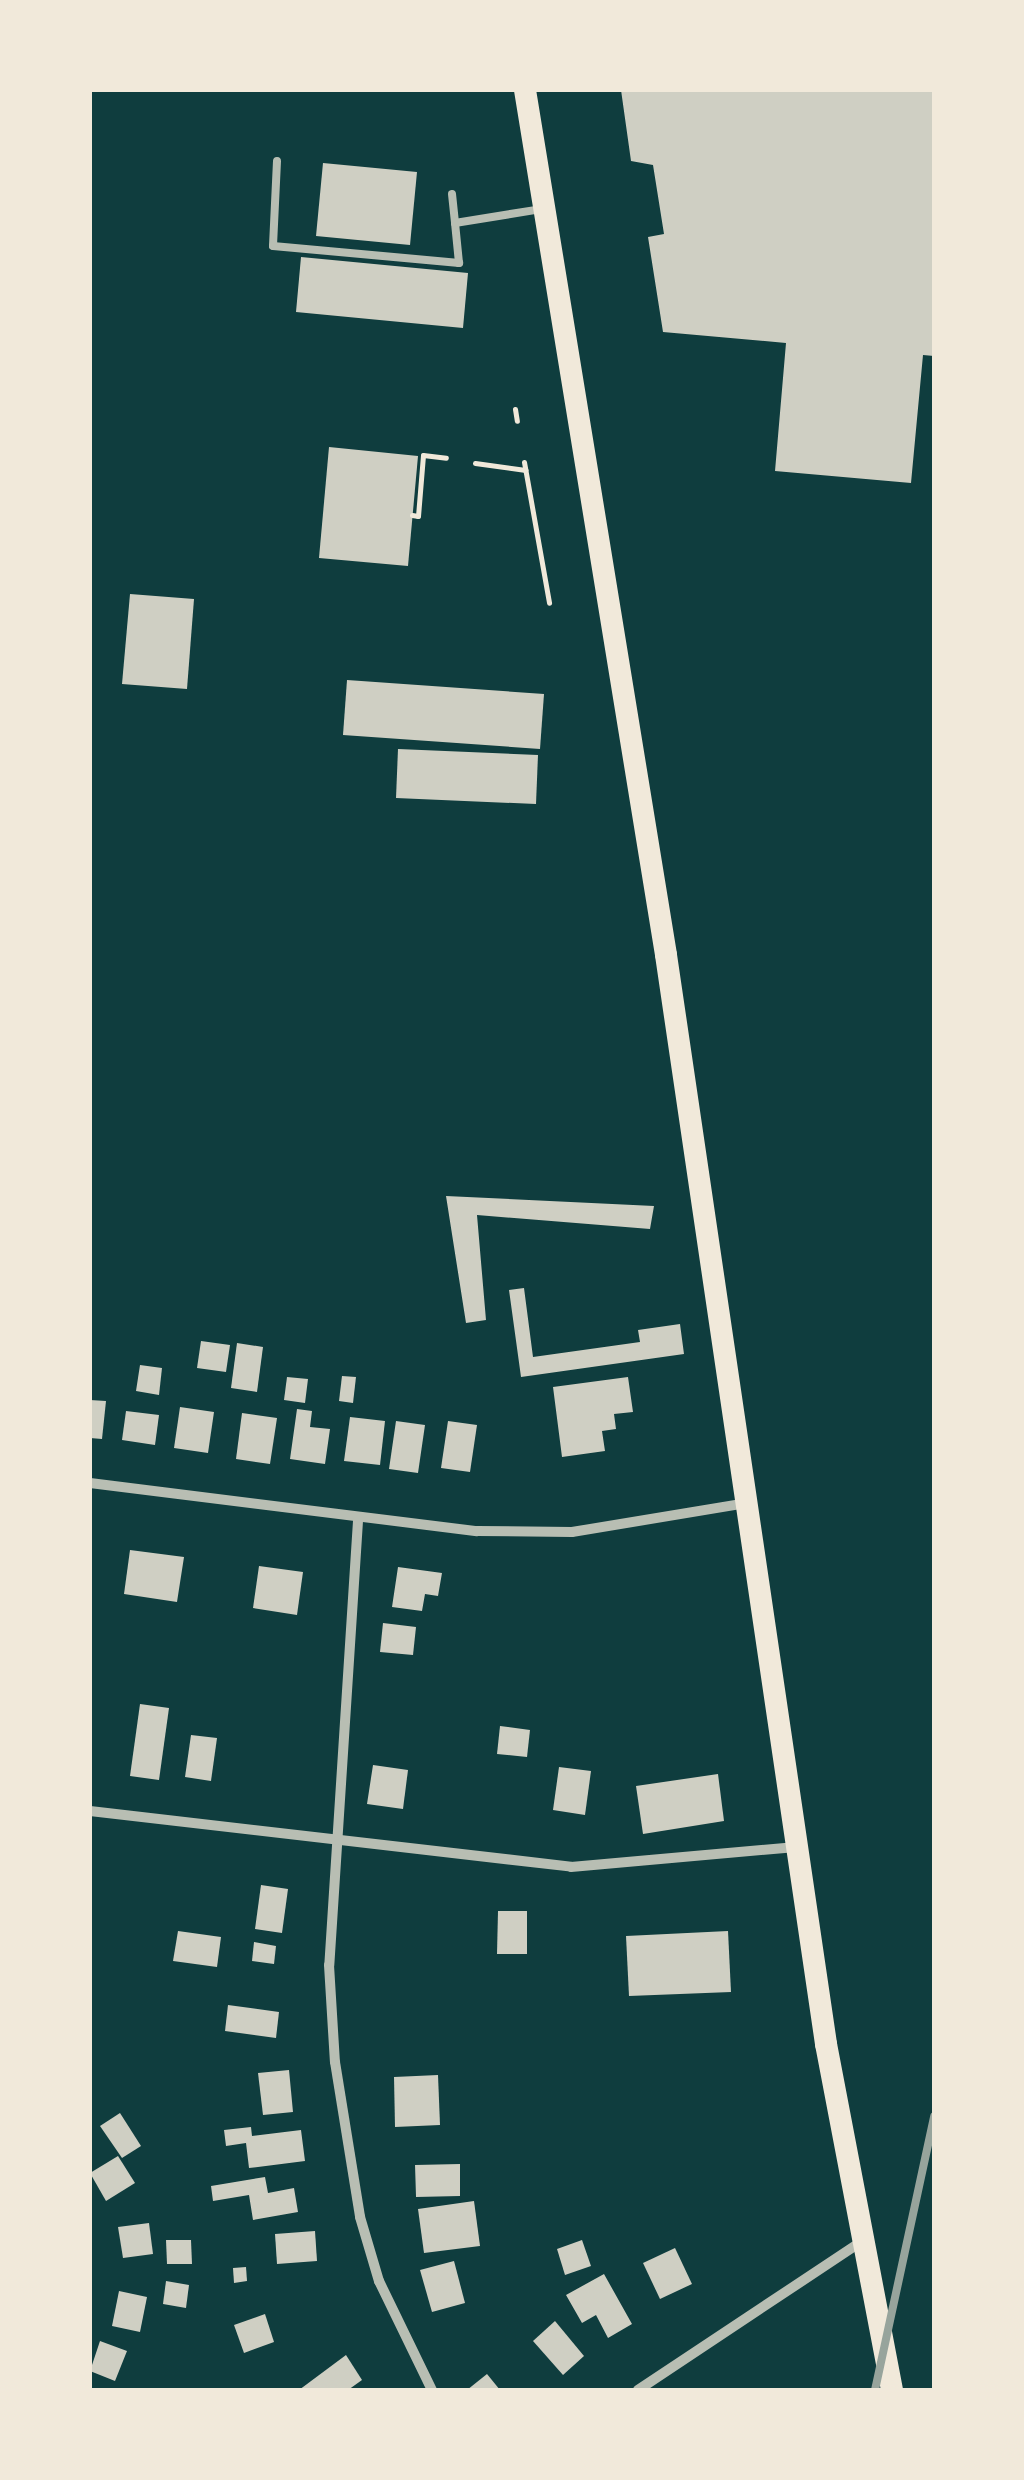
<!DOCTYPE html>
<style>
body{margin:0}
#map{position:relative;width:1024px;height:2480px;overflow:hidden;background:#0f3d3e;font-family:"PT Sans Narrow",sans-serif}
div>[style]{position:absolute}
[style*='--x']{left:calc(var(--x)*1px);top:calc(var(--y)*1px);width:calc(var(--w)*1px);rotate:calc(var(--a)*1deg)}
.building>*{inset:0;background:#cfcfc3}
.path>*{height:5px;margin:-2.5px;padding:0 2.5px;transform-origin:2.5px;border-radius:2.5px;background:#f1e9da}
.service>*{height:8px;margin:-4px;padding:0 4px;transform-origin:4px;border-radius:4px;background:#b8beb3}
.minor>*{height:10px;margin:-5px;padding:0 5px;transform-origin:5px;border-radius:5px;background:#b8beb3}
.primary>*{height:22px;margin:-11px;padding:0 11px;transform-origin:11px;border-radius:11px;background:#f1e9da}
.rail>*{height:8px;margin:-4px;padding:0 4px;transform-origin:4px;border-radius:4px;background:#97a49c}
span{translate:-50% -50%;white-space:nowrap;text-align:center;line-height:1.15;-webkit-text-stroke:10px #f1e9da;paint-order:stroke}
.frame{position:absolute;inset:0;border:92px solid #f1e9da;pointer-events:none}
</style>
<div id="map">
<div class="building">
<div style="clip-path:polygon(621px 90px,934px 90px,934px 356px,923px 355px,911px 483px,775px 471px,786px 343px,663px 332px,648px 237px,664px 234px,653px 165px,631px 161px)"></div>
<div style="clip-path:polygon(323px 163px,417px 172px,410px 245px,316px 236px)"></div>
<div style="clip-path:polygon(301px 257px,468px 273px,463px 328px,296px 312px)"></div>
<div style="clip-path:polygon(329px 447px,418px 456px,408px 566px,319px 558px)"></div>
<div style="clip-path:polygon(130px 594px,194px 599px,187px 689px,122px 684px)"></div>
<div style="clip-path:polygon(347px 680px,544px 694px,540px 749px,343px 735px)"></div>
<div style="clip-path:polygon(398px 749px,538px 755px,536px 804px,396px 798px)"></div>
<div style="clip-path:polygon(446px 1196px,654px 1206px,650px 1229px,477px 1215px,486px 1320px,466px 1323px)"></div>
<div style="clip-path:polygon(524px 1288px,533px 1357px,640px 1342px,638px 1330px,680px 1324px,684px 1354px,521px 1377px,509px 1290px)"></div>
<div style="clip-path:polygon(201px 1341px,230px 1345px,226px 1372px,197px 1368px)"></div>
<div style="clip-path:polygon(237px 1343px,263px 1347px,257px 1392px,231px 1388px)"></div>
<div style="clip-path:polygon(140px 1365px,162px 1368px,159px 1395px,136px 1391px)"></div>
<div style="clip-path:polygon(342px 1376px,356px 1377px,353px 1403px,339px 1401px)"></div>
<div style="clip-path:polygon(287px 1377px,308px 1379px,305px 1403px,284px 1400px)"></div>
<div style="clip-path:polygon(628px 1377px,633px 1412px,614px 1414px,616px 1429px,602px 1431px,605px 1451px,562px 1457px,553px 1387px)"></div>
<div style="clip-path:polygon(90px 1400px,106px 1401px,102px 1439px,90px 1438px)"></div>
<div style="clip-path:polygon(180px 1407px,214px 1412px,208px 1453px,174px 1448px)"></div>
<div style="clip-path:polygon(297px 1409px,312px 1411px,310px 1427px,330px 1429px,325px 1464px,290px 1459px)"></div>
<div style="clip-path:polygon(126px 1411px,159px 1415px,155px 1445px,122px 1440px)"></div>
<div style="clip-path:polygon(242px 1413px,277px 1418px,270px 1464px,236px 1459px)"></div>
<div style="clip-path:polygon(350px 1417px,385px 1421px,380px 1465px,344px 1461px)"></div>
<div style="clip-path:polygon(396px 1421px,425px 1425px,418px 1473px,389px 1469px)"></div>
<div style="clip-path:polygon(448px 1421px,477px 1425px,470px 1472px,441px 1468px)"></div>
<div style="clip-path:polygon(130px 1550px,184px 1557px,177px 1602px,124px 1594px)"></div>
<div style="clip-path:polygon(259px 1566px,303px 1572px,297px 1615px,253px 1608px)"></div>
<div style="clip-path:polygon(398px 1567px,442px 1573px,438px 1596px,425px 1594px,422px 1611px,392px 1607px)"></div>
<div style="clip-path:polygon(383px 1623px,416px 1627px,413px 1655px,380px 1652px)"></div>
<div style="clip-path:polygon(140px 1704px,169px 1708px,159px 1780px,130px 1776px)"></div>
<div style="clip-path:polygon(500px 1726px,530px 1730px,527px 1757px,497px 1754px)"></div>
<div style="clip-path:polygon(191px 1735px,217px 1738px,211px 1781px,185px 1777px)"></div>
<div style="clip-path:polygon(373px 1765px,408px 1770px,403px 1809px,367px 1804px)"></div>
<div style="clip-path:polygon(559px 1767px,591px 1771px,585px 1815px,553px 1810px)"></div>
<div style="clip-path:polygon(718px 1774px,724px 1821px,643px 1834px,636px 1786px)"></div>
<div style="clip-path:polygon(261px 1885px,288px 1889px,282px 1933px,255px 1929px)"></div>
<div style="clip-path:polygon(498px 1911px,527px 1911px,527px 1954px,497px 1954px)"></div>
<div style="clip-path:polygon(178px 1931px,221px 1937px,217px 1967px,173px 1961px)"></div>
<div style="clip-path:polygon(728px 1931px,731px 1992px,629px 1996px,626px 1936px)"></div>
<div style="clip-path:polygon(254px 1942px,276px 1946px,274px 1964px,252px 1961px)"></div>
<div style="clip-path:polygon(228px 2005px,279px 2012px,276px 2038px,225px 2031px)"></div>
<div style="clip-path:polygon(289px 2070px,293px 2112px,263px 2115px,258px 2073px)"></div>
<div style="clip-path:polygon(438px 2075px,440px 2125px,395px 2127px,394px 2077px)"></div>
<div style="clip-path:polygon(120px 2113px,141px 2146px,122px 2158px,100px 2126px)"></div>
<div style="clip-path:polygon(251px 2127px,252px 2136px,301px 2130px,305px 2161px,249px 2168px,246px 2143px,226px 2146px,224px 2130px)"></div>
<div style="clip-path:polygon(118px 2156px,135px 2183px,106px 2201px,90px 2173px)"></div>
<div style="clip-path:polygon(460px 2164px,460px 2196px,416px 2197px,415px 2165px)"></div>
<div style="clip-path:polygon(265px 2177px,268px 2193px,294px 2188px,298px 2212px,253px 2220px,249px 2195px,213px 2201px,211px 2186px)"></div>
<div style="clip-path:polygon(474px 2201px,480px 2246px,424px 2253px,418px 2209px)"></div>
<div style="clip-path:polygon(149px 2223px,153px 2254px,123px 2258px,118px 2227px)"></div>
<div style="clip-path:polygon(315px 2231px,317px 2261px,277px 2264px,275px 2234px)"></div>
<div style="clip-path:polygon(166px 2240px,191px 2240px,192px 2264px,167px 2264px)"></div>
<div style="clip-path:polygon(582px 2240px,591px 2266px,565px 2275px,557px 2249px)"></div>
<div style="clip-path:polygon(675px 2248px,692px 2284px,660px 2299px,643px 2263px)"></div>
<div style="clip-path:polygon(454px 2261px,465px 2303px,432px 2312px,420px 2270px)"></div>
<div style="clip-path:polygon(246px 2267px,247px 2281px,234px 2283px,233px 2268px)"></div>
<div style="clip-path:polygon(604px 2274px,632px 2324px,608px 2338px,596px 2315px,582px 2323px,566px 2295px)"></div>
<div style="clip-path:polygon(166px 2281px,189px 2285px,186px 2308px,163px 2304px)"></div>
<div style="clip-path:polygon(119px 2291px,147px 2297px,140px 2332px,112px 2326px)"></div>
<div style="clip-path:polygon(265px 2314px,274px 2342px,244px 2353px,234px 2325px)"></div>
<div style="clip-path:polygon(555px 2321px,584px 2356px,563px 2375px,533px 2341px)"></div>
<div style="clip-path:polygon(100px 2341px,127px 2351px,115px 2381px,90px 2371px)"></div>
<div style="clip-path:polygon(346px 2355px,362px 2380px,348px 2390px,299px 2390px)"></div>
<div style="clip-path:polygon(487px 2374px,500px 2390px,467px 2390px)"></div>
</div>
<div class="path">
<div style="--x:515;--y:409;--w:12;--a:81"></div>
<div style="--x:524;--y:462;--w:143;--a:79.9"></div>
<div style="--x:475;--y:463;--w:51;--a:7.8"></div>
<div style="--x:412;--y:515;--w:6;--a:9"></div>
<div style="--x:418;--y:516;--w:61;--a:-85.3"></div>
<div style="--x:423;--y:455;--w:23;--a:7"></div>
</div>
<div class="service">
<div style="--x:277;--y:161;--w:85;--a:92.7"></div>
<div style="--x:273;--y:246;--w:187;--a:5.2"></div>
<div style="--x:459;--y:263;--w:40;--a:-95.7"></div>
<div style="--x:455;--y:223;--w:87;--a:-9.2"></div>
<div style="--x:452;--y:194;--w:29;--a:84"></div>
</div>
<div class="minor">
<div style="--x:90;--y:1483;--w:390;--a:7.1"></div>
<div style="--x:477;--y:1531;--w:95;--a:0.6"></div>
<div style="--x:572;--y:1532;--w:178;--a:-9.4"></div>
<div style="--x:358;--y:1521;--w:445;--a:93.7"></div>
<div style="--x:329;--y:1965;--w:97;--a:86.5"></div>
<div style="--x:335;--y:2062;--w:157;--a:80.8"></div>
<div style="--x:360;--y:2217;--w:67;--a:73.5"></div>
<div style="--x:379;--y:2281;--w:121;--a:64.1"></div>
<div style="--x:90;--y:1811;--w:484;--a:6.6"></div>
<div style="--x:571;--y:1867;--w:226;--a:-5.1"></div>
<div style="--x:638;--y:2390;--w:269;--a:-33.6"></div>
</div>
<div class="primary">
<div style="--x:525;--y:90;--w:876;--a:80.74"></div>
<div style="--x:666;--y:955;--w:1101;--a:81.64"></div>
<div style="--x:826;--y:2044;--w:352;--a:79.2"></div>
</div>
<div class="rail">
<div style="--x:875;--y:2390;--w:280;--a:-77.8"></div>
</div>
<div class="frame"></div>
</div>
